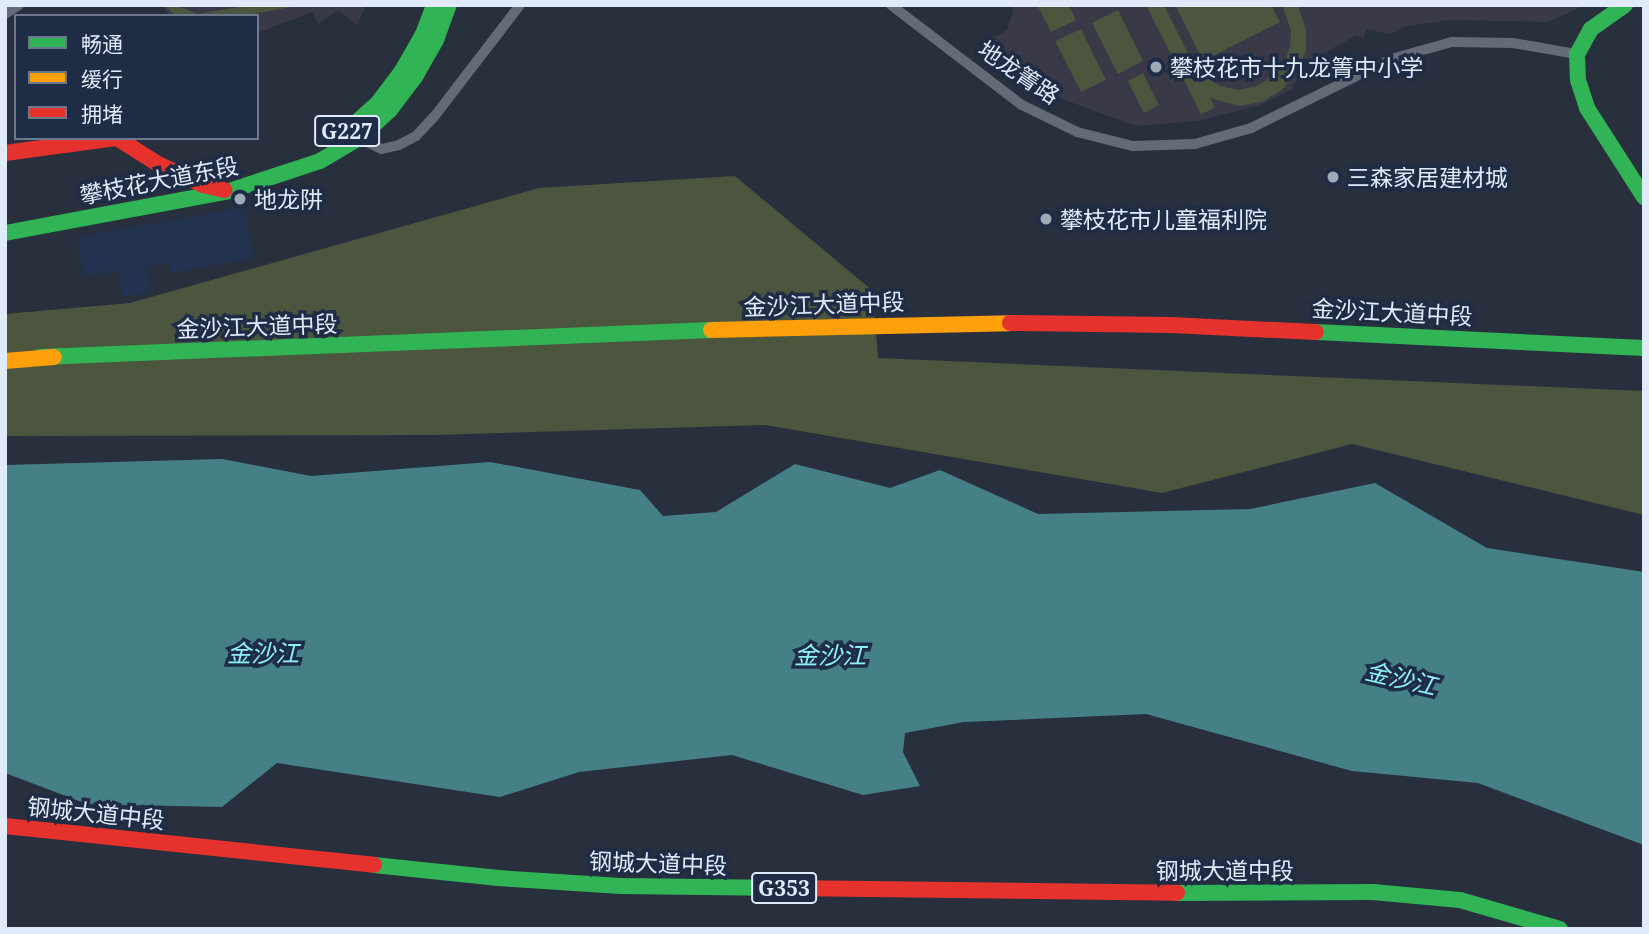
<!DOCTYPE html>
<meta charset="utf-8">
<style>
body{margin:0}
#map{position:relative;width:1649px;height:934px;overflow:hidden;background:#282f3d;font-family:"Noto Serif","Noto Sans SC",serif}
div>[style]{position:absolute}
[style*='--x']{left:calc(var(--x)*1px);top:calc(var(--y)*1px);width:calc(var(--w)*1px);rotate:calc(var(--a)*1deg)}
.built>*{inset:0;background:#23324f}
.education>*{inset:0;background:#3a3948}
.green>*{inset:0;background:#4c553d}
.water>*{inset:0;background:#468087}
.street>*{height:10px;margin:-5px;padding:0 5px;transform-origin:5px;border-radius:5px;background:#656b76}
.fast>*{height:16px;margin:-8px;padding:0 8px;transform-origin:8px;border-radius:8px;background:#30b455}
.slow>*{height:16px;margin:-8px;padding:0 8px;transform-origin:8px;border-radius:8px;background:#ff9f0a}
.jam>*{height:16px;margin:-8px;padding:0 8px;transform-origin:8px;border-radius:8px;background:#e5322d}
.dots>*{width:19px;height:19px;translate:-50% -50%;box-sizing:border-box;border:4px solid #1f2c46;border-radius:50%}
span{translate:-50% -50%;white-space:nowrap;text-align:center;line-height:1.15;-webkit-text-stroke:7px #1f2c46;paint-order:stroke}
.shield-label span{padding:2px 5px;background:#1f2c46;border:2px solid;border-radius:5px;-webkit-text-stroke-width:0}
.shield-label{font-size:21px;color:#e0eafb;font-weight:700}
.poi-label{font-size:23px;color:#e0eafb}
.left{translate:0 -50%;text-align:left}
.street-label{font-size:23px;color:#e0eafb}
.water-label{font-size:24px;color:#8cf0fa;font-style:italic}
.frame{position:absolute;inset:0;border:7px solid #e0eafb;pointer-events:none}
.legend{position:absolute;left:14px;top:14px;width:245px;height:126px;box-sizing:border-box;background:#1f2c46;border:2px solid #6c788e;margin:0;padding:9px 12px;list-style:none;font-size:21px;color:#e0eafb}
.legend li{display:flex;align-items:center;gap:14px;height:35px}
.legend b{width:35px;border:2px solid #6c788e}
</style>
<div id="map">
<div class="built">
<div style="clip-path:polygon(245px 207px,254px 258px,171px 273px,169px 263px,147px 266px,151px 292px,123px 297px,118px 271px,84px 277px,77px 237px)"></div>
</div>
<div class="education">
<div style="clip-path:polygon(163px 5px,366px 5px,357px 25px,338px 10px,318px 24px,312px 12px,257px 33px,257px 16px,169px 16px)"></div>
<div style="clip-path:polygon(1011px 5px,1586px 5px,1548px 22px,1451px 20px,1407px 26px,1391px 34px,1366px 29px,1364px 38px,1355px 36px,1317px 57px,1314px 65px,1305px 63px,1292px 89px,1261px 105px,1198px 121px,1136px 126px,1065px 100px,987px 51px,995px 37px,1007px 30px,1013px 11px)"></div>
</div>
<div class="green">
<div style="clip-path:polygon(165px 5px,176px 5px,197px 14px,251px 5px,303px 5px,241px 16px,175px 16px)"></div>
<div style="clip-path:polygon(1037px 5px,1069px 5px,1076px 20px,1051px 32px)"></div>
<div style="clip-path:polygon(1146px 5px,1164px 5px,1193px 63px,1205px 77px,1221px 86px,1238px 90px,1256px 86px,1272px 77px,1284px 64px,1290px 47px,1291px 30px,1282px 5px,1298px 5px,1306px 30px,1306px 51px,1297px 73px,1282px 90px,1262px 102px,1239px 106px,1210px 98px,1215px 108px,1201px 114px)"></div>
<div style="clip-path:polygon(1175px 5px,1271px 5px,1280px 22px,1203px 61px)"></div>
<div style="clip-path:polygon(1118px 10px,1143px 61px,1118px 74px,1092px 23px)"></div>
<div style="clip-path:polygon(1081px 29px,1106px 80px,1081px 92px,1055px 41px)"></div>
<div style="clip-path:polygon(1143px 73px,1159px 105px,1144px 113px,1128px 81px)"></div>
<div style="clip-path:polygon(735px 176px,873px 291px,878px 358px,1644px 391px,1644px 515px,1352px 444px,1162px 493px,765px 425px,434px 435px,5px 436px,5px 314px,130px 303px,539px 188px)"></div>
</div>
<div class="water">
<div style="clip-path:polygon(222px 459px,311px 476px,490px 462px,640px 490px,663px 516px,716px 512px,795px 464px,890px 488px,940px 470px,1038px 514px,1250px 509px,1375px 483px,1487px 548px,1644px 572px,1644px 845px,1478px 783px,1352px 771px,1146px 714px,964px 722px,905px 733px,903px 752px,920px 786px,863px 795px,732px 755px,579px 772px,500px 797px,277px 763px,222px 807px,87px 804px,5px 773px,5px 465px)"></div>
</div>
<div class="street">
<div style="--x:891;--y:5;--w:165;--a:37.4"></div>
<div style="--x:1022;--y:105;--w:61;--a:26.1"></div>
<div style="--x:1077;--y:132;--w:58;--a:14"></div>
<div style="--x:1133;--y:146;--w:62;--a:-1.8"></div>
<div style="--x:1195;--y:144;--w:58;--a:-15.9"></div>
<div style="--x:1251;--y:128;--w:156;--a:-26.2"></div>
<div style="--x:1391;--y:59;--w:63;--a:-15.6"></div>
<div style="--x:1452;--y:42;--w:61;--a:0.9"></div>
<div style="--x:1513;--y:43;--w:65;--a:9.8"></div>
<div style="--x:5;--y:14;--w:17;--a:-33"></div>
<div style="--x:359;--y:138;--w:25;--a:26"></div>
<div style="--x:382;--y:149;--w:17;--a:-13"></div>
<div style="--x:399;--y:145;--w:19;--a:-28"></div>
<div style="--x:416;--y:136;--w:26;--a:-47"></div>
<div style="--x:434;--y:117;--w:141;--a:-52.5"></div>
</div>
<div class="fast">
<div style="--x:1625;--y:5;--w:42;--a:144.8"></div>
<div style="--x:1591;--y:29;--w:29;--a:119"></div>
<div style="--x:1577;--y:54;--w:26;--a:88"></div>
<div style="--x:1578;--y:80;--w:29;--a:72"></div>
<div style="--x:1587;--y:108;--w:106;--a:57.4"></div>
<div style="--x:359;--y:120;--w:24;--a:-42"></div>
<div style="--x:377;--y:104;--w:41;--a:-52.9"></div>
<div style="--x:402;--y:71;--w:43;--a:-60.4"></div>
<div style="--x:423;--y:34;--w:31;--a:-69"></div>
<div style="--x:5;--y:233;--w:228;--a:-10.6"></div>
<div style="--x:229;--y:191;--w:96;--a:-18.2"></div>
<div style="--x:320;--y:161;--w:45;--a:-30.5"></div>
<div style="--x:359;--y:138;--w:42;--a:-42.1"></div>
<div style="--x:390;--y:110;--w:41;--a:-52.9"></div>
<div style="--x:415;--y:77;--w:43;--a:-60.4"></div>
<div style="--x:436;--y:40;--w:37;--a:-70"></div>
<div style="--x:1316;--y:332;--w:328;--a:2.8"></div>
<div style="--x:40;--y:357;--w:672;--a:-2.3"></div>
<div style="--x:374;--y:865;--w:125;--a:6"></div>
<div style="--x:498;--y:878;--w:123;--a:3.7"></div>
<div style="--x:621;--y:886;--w:164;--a:0.7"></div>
<div style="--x:1177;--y:893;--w:196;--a:-0.3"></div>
<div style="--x:1373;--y:892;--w:87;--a:5.3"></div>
<div style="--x:1460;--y:900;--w:104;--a:16.2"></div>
</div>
<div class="slow">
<div style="--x:711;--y:330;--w:299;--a:-1.3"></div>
<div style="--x:5;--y:361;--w:49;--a:-4.7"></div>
</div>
<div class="jam">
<div style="--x:117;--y:138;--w:49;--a:32.4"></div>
<div style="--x:158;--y:164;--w:50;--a:25"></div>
<div style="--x:203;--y:185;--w:22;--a:13"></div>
<div style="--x:5;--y:153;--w:112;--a:-7.7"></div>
<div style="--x:1010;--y:323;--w:161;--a:0.7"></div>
<div style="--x:1171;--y:325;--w:145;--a:2.8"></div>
<div style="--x:5;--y:826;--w:371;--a:6"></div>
<div style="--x:785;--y:888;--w:392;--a:0.7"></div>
</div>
<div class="dots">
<div style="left:1156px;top:67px;background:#a0a9b8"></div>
<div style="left:1333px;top:177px;background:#a0a9b8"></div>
<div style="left:240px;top:199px;background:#a0a9b8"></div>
<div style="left:1046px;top:219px;background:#a0a9b8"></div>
</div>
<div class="shield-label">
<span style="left:347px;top:131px">G227</span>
<span style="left:784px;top:888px">G353</span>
</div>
<div class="poi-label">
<span class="left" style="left:1170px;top:67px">攀枝花市十九龙箐中小学</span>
<span class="left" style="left:1347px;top:177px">三森家居建材城</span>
<span class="left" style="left:254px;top:199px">地龙阱</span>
<span class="left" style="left:1060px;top:219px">攀枝花市儿童福利院</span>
</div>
<div class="street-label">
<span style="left:1019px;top:72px;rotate:34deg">地龙箐路</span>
<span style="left:159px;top:180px;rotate:-11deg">攀枝花大道东段</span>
<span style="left:824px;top:304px;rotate:-2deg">金沙江大道中段</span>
<span style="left:1392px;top:312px;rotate:3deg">金沙江大道中段</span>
<span style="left:257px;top:326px;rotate:-2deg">金沙江大道中段</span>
<span style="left:96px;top:813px;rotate:6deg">钢城大道中段</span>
<span style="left:658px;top:863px;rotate:2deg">钢城大道中段</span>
<span style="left:1225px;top:870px">钢城大道中段</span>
</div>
<div class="water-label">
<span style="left:263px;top:653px">金沙江</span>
<span style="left:830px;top:655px">金沙江</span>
<span style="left:1401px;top:678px;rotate:13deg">金沙江</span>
</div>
<div class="frame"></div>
<ul class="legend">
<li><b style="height:9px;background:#30b455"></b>畅通</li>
<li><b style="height:9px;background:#ff9f0a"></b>缓行</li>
<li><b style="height:9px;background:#e5322d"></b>拥堵</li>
</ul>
</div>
